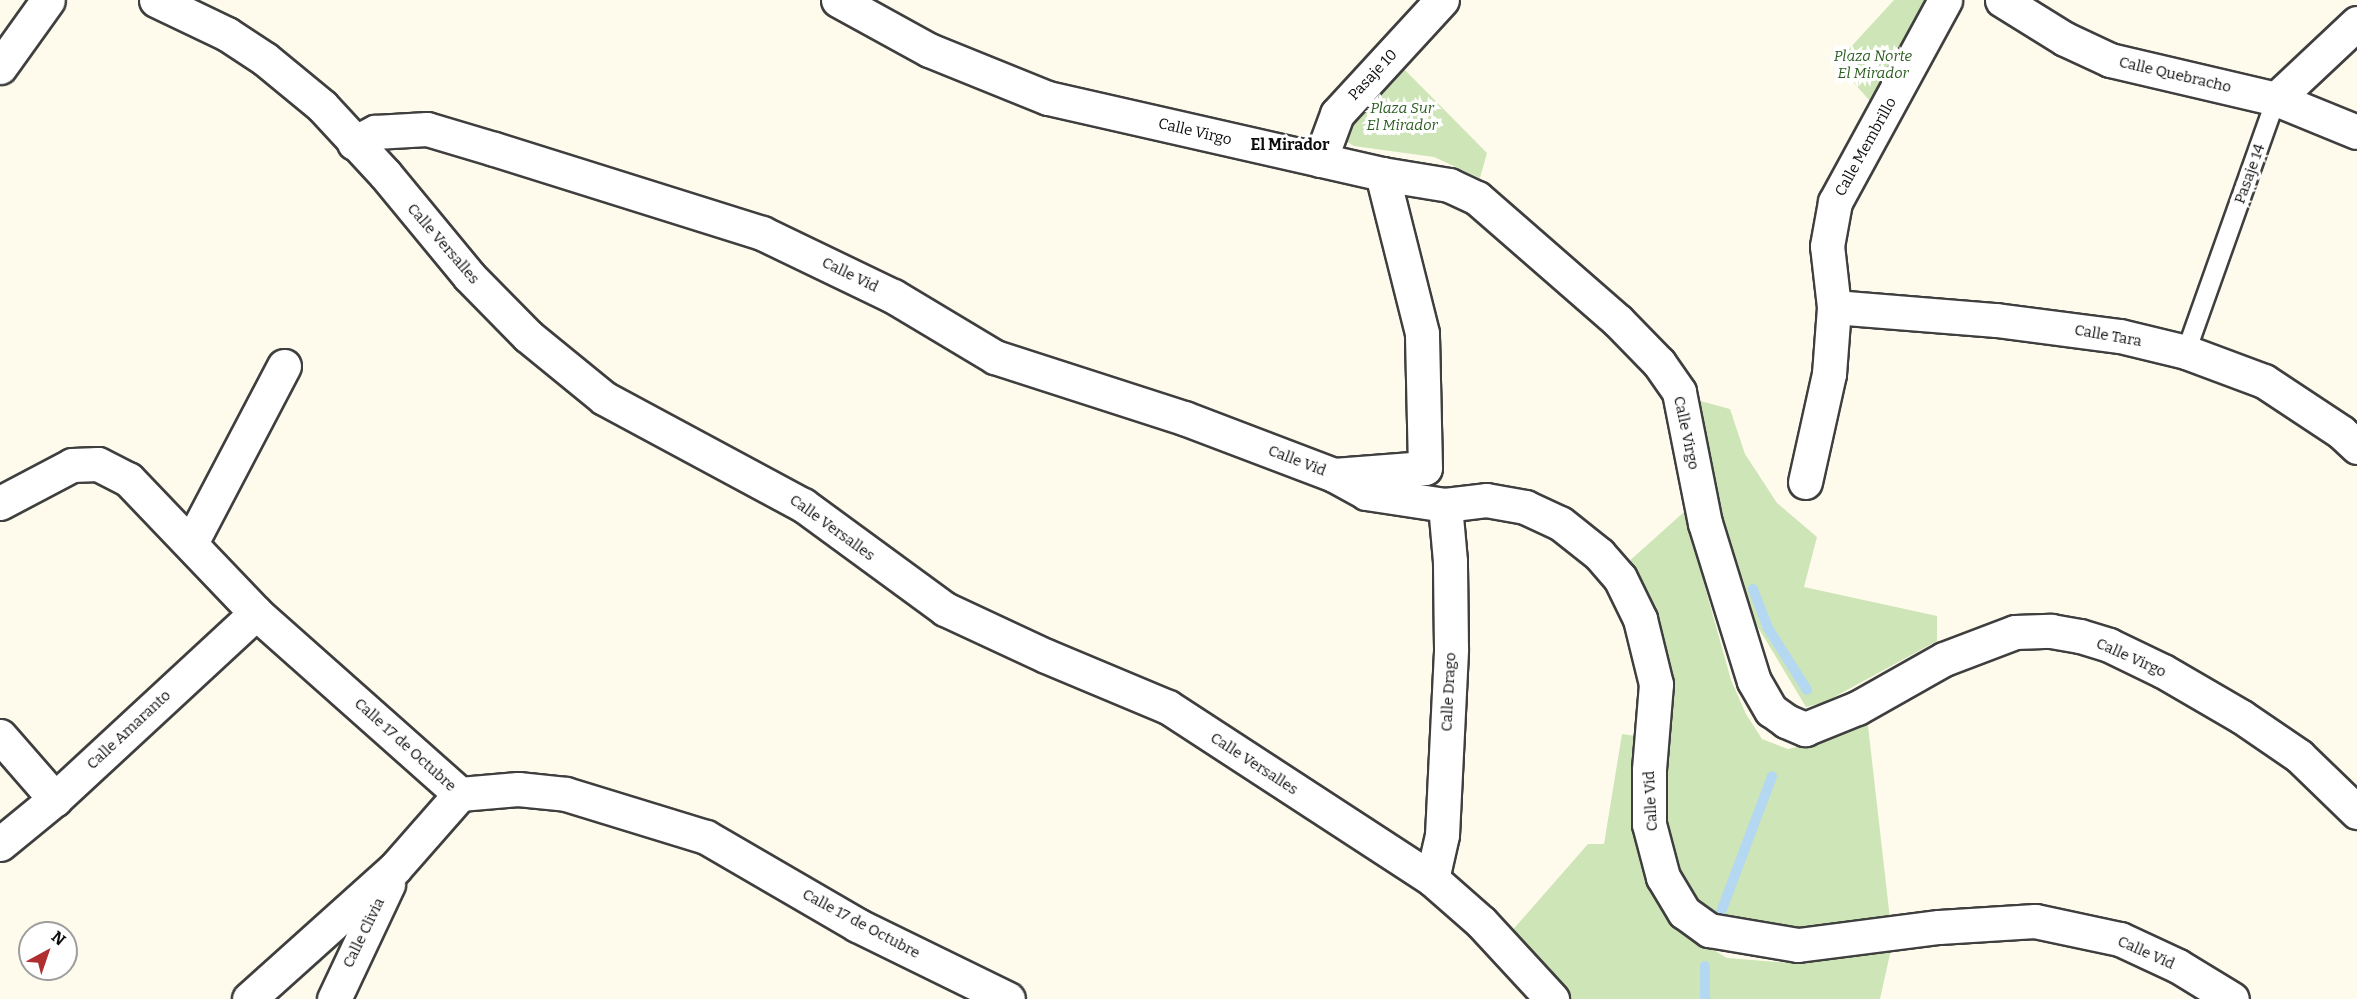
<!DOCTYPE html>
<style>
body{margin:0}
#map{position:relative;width:2357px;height:999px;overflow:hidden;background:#fefbec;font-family:Bitter,serif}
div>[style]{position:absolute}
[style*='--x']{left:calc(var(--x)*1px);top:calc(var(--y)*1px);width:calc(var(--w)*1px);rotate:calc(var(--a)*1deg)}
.green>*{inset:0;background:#cee5b8}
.stream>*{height:10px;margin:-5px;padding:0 5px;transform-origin:5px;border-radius:5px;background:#b4d8f1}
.roads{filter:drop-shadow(2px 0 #3f3f3f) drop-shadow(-2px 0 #3f3f3f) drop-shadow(0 2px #3f3f3f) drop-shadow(0 -2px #3f3f3f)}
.service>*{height:18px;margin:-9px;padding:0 9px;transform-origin:9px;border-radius:9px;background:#fff}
.minor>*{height:33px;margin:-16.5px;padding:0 16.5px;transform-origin:16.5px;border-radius:16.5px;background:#fff}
.tertiary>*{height:33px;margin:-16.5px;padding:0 16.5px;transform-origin:16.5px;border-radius:16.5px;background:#fff}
span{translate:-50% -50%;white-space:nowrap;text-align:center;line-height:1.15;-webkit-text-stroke:6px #fff;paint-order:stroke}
.park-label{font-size:15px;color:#2c5e21;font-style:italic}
.street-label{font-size:15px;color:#0c0c0c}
.neighbourhood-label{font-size:16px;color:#0c0c0c;font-weight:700}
.north{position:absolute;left:18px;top:921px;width:60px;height:60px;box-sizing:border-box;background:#fff;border:2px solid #9e9e9e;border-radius:50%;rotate:40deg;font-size:16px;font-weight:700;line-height:24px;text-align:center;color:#0c0c0c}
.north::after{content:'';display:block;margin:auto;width:21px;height:27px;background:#b12e30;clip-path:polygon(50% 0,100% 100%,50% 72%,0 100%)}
</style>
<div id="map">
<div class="green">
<div style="clip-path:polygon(1894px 0,1934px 0,1879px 111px,1836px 63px)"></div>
<div style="clip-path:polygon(1402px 67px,1487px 153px,1480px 178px,1434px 157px,1354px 146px,1346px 141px,1344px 126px)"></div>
<div style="clip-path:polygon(1693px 399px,1730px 409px,1745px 454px,1777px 503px,1817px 537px,1804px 587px,1937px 616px,1937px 641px,1825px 702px,1806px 707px,1756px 624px,1725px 547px)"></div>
<div style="clip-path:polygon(1684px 512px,1731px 680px,1746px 714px,1762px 739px,1788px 749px,1810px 744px,1833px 736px,1867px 717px,1890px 919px,1821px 930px,1735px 925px,1707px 914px,1693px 899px,1673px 863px,1662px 823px,1661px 773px,1672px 719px,1667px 666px,1627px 563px)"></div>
<div style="clip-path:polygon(1622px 734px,1642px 737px,1688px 935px,1727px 958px,1789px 963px,1892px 945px,1880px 999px,1565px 999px,1509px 934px,1588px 844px,1604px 844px)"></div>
</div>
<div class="stream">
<div style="--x:1753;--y:589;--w:42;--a:69"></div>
<div style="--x:1768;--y:628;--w:73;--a:57.8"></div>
<div style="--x:1721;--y:912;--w:145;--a:-69.4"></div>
<div style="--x:1705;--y:966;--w:33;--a:90"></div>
</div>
<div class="roads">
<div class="service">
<div style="--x:2186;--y:352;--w:269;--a:-70.4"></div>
</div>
<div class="minor">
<div style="--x:2002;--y:0;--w:74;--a:31.8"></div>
<div style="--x:2065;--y:39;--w:50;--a:25"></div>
<div style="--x:2110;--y:60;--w:171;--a:13.2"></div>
<div style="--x:2276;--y:99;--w:87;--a:22.2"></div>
<div style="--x:0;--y:67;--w:82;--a:-54.4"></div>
<div style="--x:2276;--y:99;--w:111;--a:-43.2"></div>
<div style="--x:354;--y:143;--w:24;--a:-28"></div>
<div style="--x:375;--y:132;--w:52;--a:-3.3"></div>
<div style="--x:427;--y:129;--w:70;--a:16.6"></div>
<div style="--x:494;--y:149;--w:281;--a:17.4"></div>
<div style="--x:762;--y:233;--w:145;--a:25.7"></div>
<div style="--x:893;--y:296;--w:119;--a:30.9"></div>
<div style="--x:995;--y:357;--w:199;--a:17.9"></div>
<div style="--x:1184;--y:418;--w:160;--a:20.8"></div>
<div style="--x:1334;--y:475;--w:37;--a:29"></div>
<div style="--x:1366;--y:493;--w:80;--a:8.6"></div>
<div style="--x:1445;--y:505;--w:41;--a:-7"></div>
<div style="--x:1486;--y:500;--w:40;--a:10"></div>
<div style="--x:1525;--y:507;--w:38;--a:25"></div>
<div style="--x:1560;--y:523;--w:50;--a:38.5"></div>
<div style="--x:1599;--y:554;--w:32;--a:49"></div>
<div style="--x:1620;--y:578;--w:46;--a:64"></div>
<div style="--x:1640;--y:619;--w:67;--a:76.2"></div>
<div style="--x:1656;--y:684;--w:86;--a:94.7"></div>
<div style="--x:1649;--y:770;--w:54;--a:90"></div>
<div style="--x:1649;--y:824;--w:55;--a:75.2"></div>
<div style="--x:1663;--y:877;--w:41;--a:59"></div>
<div style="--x:1684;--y:912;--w:31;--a:36"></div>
<div style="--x:1709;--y:930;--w:90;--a:9.6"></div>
<div style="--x:1798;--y:945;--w:142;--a:-7.3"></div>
<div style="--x:1939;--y:927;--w:96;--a:-3.6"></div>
<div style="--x:2035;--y:921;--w:87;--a:12"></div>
<div style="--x:2120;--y:939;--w:64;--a:25"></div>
<div style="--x:2178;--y:966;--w:63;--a:31.4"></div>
<div style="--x:1320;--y:160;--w:49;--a:-69.7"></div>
<div style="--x:1337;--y:114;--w:155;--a:-47.4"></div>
<div style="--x:1834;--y:307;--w:163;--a:4.6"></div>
<div style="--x:1996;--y:320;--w:125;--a:7.4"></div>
<div style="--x:2120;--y:336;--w:68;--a:13.6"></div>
<div style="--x:2186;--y:352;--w:83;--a:20.4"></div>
<div style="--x:2264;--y:381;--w:92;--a:33.5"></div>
<div style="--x:2341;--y:432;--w:22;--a:43"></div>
<div style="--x:1334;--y:475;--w:91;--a:-4.4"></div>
<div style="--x:1425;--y:468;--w:135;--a:-91.3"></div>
<div style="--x:1422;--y:333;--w:164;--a:-104.1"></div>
<div style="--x:1805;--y:482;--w:111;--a:-77.5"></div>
<div style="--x:1829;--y:374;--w:67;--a:-85.7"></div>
<div style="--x:1834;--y:307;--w:61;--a:-96.5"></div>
<div style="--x:1827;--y:246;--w:45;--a:-79.7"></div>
<div style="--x:1835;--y:202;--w:230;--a:-61.4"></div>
<div style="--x:0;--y:503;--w:81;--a:-27.8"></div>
<div style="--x:72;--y:465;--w:26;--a:-2"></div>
<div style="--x:98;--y:464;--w:34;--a:27"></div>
<div style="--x:128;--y:479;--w:185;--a:46.3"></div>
<div style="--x:256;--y:613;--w:273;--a:41.6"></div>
<div style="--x:460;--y:794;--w:58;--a:-4.9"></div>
<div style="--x:518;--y:789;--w:48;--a:5.9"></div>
<div style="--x:566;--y:794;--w:146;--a:17.1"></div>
<div style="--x:706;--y:837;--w:175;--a:30.2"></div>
<div style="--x:857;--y:925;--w:168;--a:26.1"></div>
<div style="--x:191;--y:543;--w:200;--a:-62.3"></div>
<div style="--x:0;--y:736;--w:84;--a:48.9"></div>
<div style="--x:0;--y:844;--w:71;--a:-39.3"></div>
<div style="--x:55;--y:799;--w:274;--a:-42.8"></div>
<div style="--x:1432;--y:879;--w:45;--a:-77.2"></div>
<div style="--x:1442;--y:835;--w:187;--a:-87.2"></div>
<div style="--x:1451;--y:648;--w:87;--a:-90.7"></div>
<div style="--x:1450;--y:561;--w:56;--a:-95.1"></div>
<div style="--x:249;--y:999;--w:196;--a:-41.9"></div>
<div style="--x:395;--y:868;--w:98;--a:-48.7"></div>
<div style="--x:334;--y:999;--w:127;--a:-64.8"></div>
</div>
<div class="tertiary">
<div style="--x:156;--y:0;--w:79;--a:25.6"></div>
<div style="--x:227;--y:34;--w:45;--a:33.3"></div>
<div style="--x:265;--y:59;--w:74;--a:39.5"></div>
<div style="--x:322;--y:106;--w:93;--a:47.2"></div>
<div style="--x:385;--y:174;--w:132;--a:50.5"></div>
<div style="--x:469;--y:276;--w:84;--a:45.5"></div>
<div style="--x:528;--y:336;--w:98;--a:39.2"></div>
<div style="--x:604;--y:398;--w:226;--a:28.3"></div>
<div style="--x:803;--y:505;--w:176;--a:36.2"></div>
<div style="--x:945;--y:609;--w:111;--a:25"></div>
<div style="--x:1046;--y:656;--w:132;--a:22.7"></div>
<div style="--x:1168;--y:707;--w:315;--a:33.1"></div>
<div style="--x:1432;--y:879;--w:65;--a:41.3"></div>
<div style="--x:1481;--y:922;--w:105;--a:47.3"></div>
<div style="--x:838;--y:0;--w:104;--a:28.8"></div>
<div style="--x:929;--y:50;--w:128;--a:22"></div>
<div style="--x:1048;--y:98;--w:343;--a:12.8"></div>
<div style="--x:1382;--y:174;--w:68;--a:9.3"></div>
<div style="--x:1449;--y:185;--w:31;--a:25"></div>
<div style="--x:1477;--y:198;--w:187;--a:41.1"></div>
<div style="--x:1618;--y:321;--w:59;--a:45.7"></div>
<div style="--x:1659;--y:363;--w:35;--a:55"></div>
<div style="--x:1679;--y:392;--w:134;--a:78.8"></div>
<div style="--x:1705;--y:523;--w:165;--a:72.8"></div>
<div style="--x:1754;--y:681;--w:34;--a:60"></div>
<div style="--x:1771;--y:710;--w:19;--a:36"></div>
<div style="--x:1786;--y:721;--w:21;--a:23"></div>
<div style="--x:1805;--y:729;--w:56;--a:-22"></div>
<div style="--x:1857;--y:708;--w:100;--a:-29.4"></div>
<div style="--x:1944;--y:659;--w:76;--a:-20.8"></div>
<div style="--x:2015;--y:632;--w:36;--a:-2"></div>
<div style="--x:2051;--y:631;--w:29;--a:10"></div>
<div style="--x:2080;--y:636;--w:30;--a:17"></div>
<div style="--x:2109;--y:645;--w:60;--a:25.7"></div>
<div style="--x:2163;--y:671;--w:91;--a:30.2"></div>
<div style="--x:2242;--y:717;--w:69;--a:34.4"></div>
<div style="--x:2299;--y:756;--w:81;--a:44"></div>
</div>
</div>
<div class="park-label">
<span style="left:1873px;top:65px">Plaza Norte<br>El Mirador</span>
<span style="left:1402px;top:117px">Plaza Sur<br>El Mirador</span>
</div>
<div class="street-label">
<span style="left:1373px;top:75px;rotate:-47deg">Pasaje 10</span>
<span style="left:2175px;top:75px;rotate:13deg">Calle Quebracho</span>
<span style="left:1195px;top:132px;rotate:13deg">Calle Virgo</span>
<span style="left:1866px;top:147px;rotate:-61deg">Calle Membrillo</span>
<span style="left:2250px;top:174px;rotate:-70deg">Pasaje 14</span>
<span style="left:443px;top:244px;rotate:49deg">Calle Versalles</span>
<span style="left:850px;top:275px;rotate:26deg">Calle Vid</span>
<span style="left:2108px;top:336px;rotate:10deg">Calle Tara</span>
<span style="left:1686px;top:433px;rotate:78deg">Calle Virgo</span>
<span style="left:1297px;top:461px;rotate:21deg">Calle Vid</span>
<span style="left:832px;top:528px;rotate:36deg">Calle Versalles</span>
<span style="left:2131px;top:658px;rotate:24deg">Calle Virgo</span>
<span style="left:1449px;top:692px;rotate:-87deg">Calle Drago</span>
<span style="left:129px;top:730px;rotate:-43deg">Calle Amaranto</span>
<span style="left:405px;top:745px;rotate:42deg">Calle 17 de Octubre</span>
<span style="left:1254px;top:764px;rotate:33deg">Calle Versalles</span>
<span style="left:1651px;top:801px;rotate:-93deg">Calle Vid</span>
<span style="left:861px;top:924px;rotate:28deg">Calle 17 de Octubre</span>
<span style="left:364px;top:933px;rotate:-64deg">Calle Clivia</span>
<span style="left:2146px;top:953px;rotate:24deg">Calle Vid</span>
</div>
<div class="neighbourhood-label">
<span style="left:1290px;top:145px">El Mirador</span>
</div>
<div class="north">N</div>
</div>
